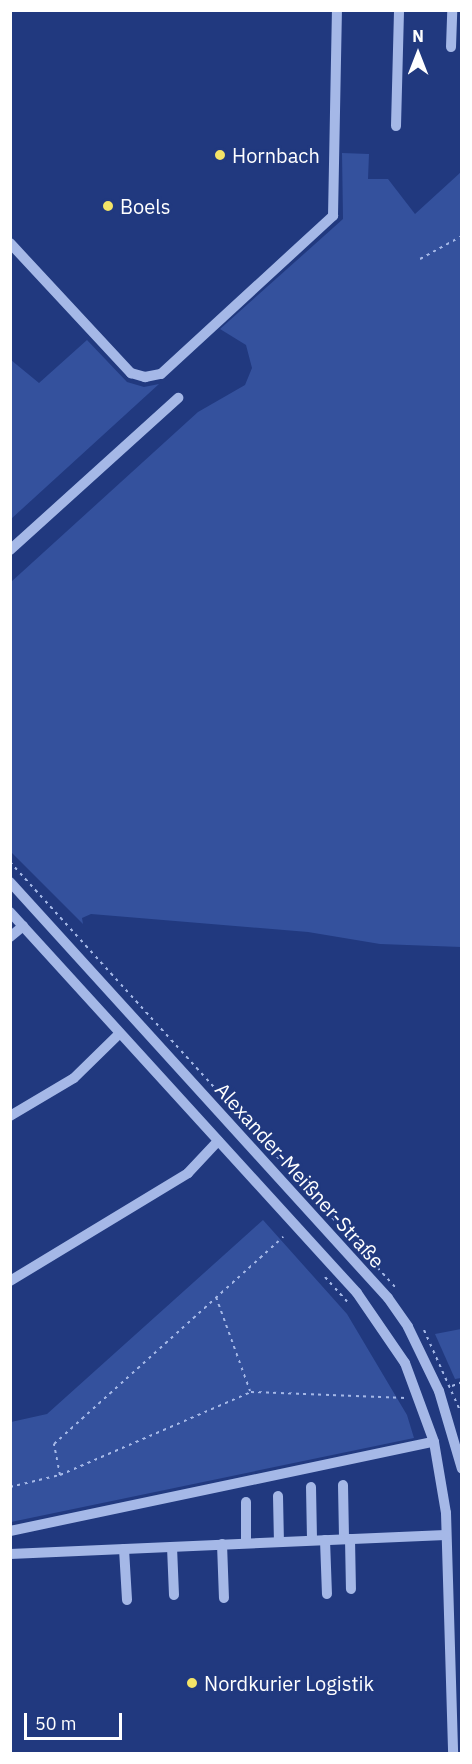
<!DOCTYPE html>
<meta charset="utf-8">
<style>
body{margin:0}
#map{position:relative;width:472px;height:1764px;overflow:hidden;background:#21397f;font-family:"IBM Plex Sans",sans-serif}
div>[style]{position:absolute}
[style*='--x']{left:calc(var(--x)*1px);top:calc(var(--y)*1px);width:calc(var(--w)*1px);rotate:calc(var(--a)*1deg)}
.green>*{inset:0;background:#34519d}
.path>*{height:2px;margin-top:-1px;transform-origin:0;background:repeating-linear-gradient(90deg,#a5b8e7 0 3px,transparent 0 7.5px)}
.minor>*{height:10px;margin:-5px;padding:0 5px;transform-origin:5px;border-radius:5px;background:#a5b8e7}
.dots>*{width:16px;height:16px;translate:-50% -50%;box-sizing:border-box;border:3px solid #21397f;border-radius:50%}
span{translate:-50% -50%;white-space:nowrap;text-align:center;line-height:1.15;-webkit-text-stroke:5px #21397f;paint-order:stroke}
.poi-label{font-size:20px;color:#fff}
.left{translate:0 -50%;text-align:left}
.street-label{font-size:20px;color:#fff}
.frame{position:absolute;inset:0;border:12px solid #fff;pointer-events:none}
.north{position:absolute;left:388px;top:24px;width:60px;height:60px;-webkit-text-stroke:4px #21397f;paint-order:stroke;rotate:0deg;font-size:16px;font-weight:700;line-height:24px;text-align:center;color:#fff}
.north::after{content:'';display:block;margin:auto;width:21px;height:27px;background:#fff;clip-path:polygon(50% 0,100% 100%,50% 72%,0 100%)}
.scale{position:absolute;left:24px;top:1713px;width:98px;height:27px;box-sizing:border-box;border:3px solid #fff;border-top:0;padding-left:8px;font-size:18px;line-height:21px;white-space:nowrap;color:#fff;-webkit-text-stroke:4px #21397f;paint-order:stroke}
</style>
<div id="map">
<div class="green">
<div style="clip-path:polygon(342px 153px,369px 154px,368px 179px,388px 179px,415px 214px,461px 172px,461px 947px,380px 944px,308px 932px,91px 914px,82px 918px,83px 924px,11px 852px,11px 582px,198px 412px,245px 385px,252px 368px,246px 345px,220px 329px,343px 219px)"></div>
<div style="clip-path:polygon(87px 340px,127px 382px,144px 387px,159px 384px,11px 519px,11px 360px,39px 383px)"></div>
<div style="clip-path:polygon(263px 1220px,347px 1314px,407px 1415px,414px 1438px,11px 1522px,11px 1422px,47px 1414px)"></div>
<div style="clip-path:polygon(461px 1329px,461px 1378px,455px 1379px,435px 1334px)"></div>
</div>
<div class="path">
<div style="--x:420;--y:259;--w:48;--a:-28.7"></div>
<div style="--x:10;--y:862;--w:575;--a:47.82"></div>
<div style="--x:325;--y:1277;--w:36;--a:48"></div>
<div style="--x:216;--y:1297;--w:100;--a:70.1"></div>
<div style="--x:424;--y:1330;--w:93;--a:65.9"></div>
<div style="--x:452;--y:1386;--w:11;--a:-22"></div>
<div style="--x:60;--y:1475;--w:32;--a:-101"></div>
<div style="--x:54;--y:1444;--w:309;--a:-42.1"></div>
<div style="--x:10;--y:1487;--w:51;--a:-13.5"></div>
<div style="--x:60;--y:1475;--w:208;--a:-23.5"></div>
<div style="--x:251;--y:1392;--w:155;--a:2.2"></div>
</div>
<div class="minor">
<div style="--x:451;--y:47;--w:37;--a:-88"></div>
<div style="--x:396;--y:126;--w:116;--a:-88.5"></div>
<div style="--x:10;--y:243;--w:178;--a:47.1"></div>
<div style="--x:131;--y:373;--w:15;--a:16"></div>
<div style="--x:145;--y:377;--w:16;--a:-11"></div>
<div style="--x:161;--y:374;--w:234;--a:-42.6"></div>
<div style="--x:333;--y:216;--w:206;--a:-88.9"></div>
<div style="--x:10;--y:550;--w:227;--a:-42.1"></div>
<div style="--x:10;--y:882;--w:562;--a:47.74"></div>
<div style="--x:388;--y:1298;--w:35;--a:55"></div>
<div style="--x:408;--y:1327;--w:71;--a:64.2"></div>
<div style="--x:439;--y:1391;--w:81;--a:73.6"></div>
<div style="--x:10;--y:912;--w:515;--a:47.67"></div>
<div style="--x:357;--y:1293;--w:85;--a:55.6"></div>
<div style="--x:405;--y:1363;--w:84;--a:69.8"></div>
<div style="--x:434;--y:1442;--w:72;--a:80.4"></div>
<div style="--x:446;--y:1513;--w:241;--a:88.3"></div>
<div style="--x:10;--y:937;--w:17;--a:-40"></div>
<div style="--x:10;--y:1116;--w:74;--a:-30.7"></div>
<div style="--x:74;--y:1078;--w:64;--a:-44.4"></div>
<div style="--x:10;--y:1281;--w:208;--a:-31.2"></div>
<div style="--x:188;--y:1173;--w:44;--a:-46.8"></div>
<div style="--x:343;--y:1485;--w:54;--a:88.9"></div>
<div style="--x:311;--y:1487;--w:53;--a:88.9"></div>
<div style="--x:278;--y:1496;--w:46;--a:88.8"></div>
<div style="--x:246;--y:1502;--w:41;--a:90"></div>
<div style="--x:10;--y:1531;--w:433;--a:-11.9"></div>
<div style="--x:350;--y:1539;--w:50;--a:88.9"></div>
<div style="--x:325;--y:1540;--w:54;--a:87.9"></div>
<div style="--x:222;--y:1544;--w:54;--a:87.9"></div>
<div style="--x:172;--y:1547;--w:48;--a:87.6"></div>
<div style="--x:124;--y:1549;--w:51;--a:86.6"></div>
<div style="--x:10;--y:1554;--w:436;--a:-2.5"></div>
</div>
<div class="dots">
<div style="left:220px;top:155px;background:#f4e467"></div>
<div style="left:108px;top:206px;background:#f4e467"></div>
<div style="left:192px;top:1683px;background:#f4e467"></div>
</div>
<div class="poi-label">
<span class="left" style="left:232px;top:155px">Hornbach</span>
<span class="left" style="left:120px;top:206px">Boels</span>
<span class="left" style="left:204px;top:1683px">Nordkurier Logistik</span>
</div>
<div class="street-label">
<span style="left:300px;top:1175px;rotate:48deg">Alexander-Meißner-Straße</span>
</div>
<div class="frame"></div>
<div class="north">N</div>
<div class="scale">50 m</div>
</div>
